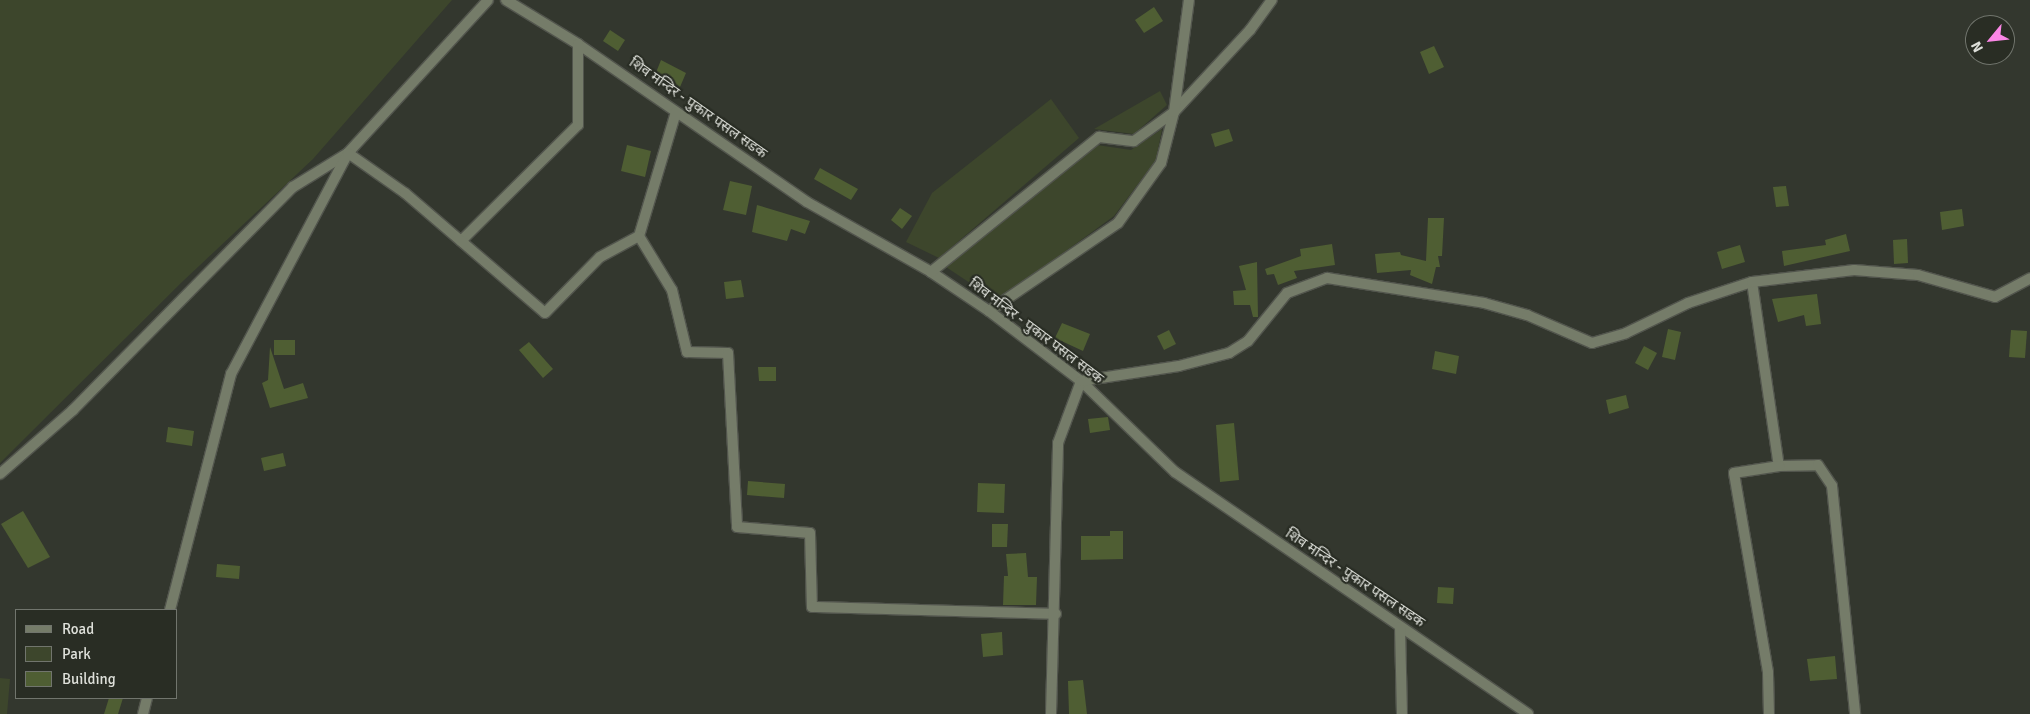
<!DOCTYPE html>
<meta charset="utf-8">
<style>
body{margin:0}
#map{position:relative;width:2030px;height:714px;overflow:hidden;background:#33372e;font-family:Signika,"Noto Sans Devanagari",sans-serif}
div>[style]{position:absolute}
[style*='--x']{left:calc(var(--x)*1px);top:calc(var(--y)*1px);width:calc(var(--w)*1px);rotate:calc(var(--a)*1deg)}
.green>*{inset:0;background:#3d462c}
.building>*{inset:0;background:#4f5e33}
.roads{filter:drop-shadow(1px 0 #52554d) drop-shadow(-1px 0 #52554d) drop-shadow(0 1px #52554d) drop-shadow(0 -1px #52554d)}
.street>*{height:10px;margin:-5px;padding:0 5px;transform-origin:5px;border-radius:5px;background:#757c69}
span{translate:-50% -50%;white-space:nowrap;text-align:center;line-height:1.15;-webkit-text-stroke:4.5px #292d24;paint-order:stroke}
.street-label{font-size:15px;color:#dee0da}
.legend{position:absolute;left:15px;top:609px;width:162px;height:90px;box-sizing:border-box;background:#292d24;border:1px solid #71756d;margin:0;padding:6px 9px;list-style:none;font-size:15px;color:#dee0da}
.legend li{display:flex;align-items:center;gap:10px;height:25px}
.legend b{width:25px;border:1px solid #71756d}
.north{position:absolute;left:1965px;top:15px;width:50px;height:50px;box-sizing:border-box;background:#292d24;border:1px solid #71756d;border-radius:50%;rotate:242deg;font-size:14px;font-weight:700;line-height:20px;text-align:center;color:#dee0da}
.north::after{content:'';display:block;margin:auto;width:18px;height:22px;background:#fb87e6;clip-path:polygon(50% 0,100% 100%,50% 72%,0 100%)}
</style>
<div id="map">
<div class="green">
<div style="clip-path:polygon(0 0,452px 0,313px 159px,182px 282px,0 463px)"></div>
<div style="clip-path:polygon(1160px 91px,1167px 105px,1134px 134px,1094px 129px)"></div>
<div style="clip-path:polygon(1051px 99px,1079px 138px,939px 258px,906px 242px,932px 193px)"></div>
<div style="clip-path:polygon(1162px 129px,1156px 160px,1114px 216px,997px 301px,946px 267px,1097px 145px,1131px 150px)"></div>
<div style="clip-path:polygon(0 678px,10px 679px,7px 714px,0 714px)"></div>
</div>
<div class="building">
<div style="clip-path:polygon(1154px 7px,1163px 21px,1144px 33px,1135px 20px)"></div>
<div style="clip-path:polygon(610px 30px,625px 40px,618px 51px,603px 41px)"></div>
<div style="clip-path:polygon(1434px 46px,1444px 67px,1429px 74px,1420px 52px)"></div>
<div style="clip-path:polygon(661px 60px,686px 73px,680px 87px,655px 75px)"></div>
<div style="clip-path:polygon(1229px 129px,1233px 141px,1215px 147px,1211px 134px)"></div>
<div style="clip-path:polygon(627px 145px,651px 151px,645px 177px,621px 171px)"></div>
<div style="clip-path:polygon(820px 168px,858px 189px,851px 200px,814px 179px)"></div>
<div style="clip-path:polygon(730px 181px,752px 186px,746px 215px,723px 210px)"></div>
<div style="clip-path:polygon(1786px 186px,1789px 206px,1776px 207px,1773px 187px)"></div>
<div style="clip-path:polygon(757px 205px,810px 221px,805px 234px,791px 229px,787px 241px,752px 232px)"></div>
<div style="clip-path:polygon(900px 208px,912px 216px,902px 229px,891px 220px)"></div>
<div style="clip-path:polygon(1962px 209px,1964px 226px,1942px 230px,1940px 212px)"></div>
<div style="clip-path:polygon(1428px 218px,1444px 218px,1442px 256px,1438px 256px,1440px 267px,1436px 267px,1432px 284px,1410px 275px,1411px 270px,1377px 273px,1375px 254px,1400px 252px,1401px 255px,1426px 261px)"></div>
<div style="clip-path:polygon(1846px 234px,1850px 251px,1784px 266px,1782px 251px,1826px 245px,1825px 240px)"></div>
<div style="clip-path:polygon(1907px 239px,1908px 263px,1894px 264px,1893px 240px)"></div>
<div style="clip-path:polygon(1332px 244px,1335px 265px,1294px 271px,1297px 278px,1278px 285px,1274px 274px,1267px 275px,1265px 269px,1301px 256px,1300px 249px)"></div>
<div style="clip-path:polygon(1740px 245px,1745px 262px,1722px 269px,1717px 252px)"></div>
<div style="clip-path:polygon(1257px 262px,1258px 317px,1253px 317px,1250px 305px,1234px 305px,1233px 291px,1246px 290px,1239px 266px)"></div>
<div style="clip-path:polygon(741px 280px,744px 297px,726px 299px,724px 282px)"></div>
<div style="clip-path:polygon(1817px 294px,1821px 324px,1806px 326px,1804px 315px,1778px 322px,1772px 299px)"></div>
<div style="clip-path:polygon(1062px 323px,1090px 334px,1083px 351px,1055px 338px)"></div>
<div style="clip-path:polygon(1668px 329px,1681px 332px,1675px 360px,1662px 357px)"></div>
<div style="clip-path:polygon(1169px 330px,1176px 344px,1164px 350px,1157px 336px)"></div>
<div style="clip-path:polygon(2011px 330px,2027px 331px,2025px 358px,2009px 357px)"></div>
<div style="clip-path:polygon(274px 340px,295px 340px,295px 355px,274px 355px)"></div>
<div style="clip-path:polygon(529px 342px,553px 369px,543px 378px,519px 350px)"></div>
<div style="clip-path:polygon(1644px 346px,1657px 353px,1648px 370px,1635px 363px)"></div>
<div style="clip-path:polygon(270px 347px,284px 389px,303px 383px,308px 398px,270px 408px,262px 383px,268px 380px)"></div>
<div style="clip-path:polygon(1435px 351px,1459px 356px,1456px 374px,1432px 369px)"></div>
<div style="clip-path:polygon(758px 367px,776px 367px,776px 381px,759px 381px)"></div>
<div style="clip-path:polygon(1626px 395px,1629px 408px,1609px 414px,1606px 400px)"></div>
<div style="clip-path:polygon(1108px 417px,1110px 430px,1090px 433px,1088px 419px)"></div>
<div style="clip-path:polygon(1234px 423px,1239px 480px,1220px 482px,1216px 425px)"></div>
<div style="clip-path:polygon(168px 427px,194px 431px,192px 446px,166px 442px)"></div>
<div style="clip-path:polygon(283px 453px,286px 466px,264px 471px,261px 458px)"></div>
<div style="clip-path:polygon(748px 481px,785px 484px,784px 498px,747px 495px)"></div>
<div style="clip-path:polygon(978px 483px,1005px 484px,1004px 513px,977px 512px)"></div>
<div style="clip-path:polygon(23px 511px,50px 557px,28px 568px,1px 524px)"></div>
<div style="clip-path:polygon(992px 524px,1008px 524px,1007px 547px,992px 547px)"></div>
<div style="clip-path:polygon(1110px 531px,1123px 531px,1123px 559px,1081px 560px,1081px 536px,1110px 536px)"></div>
<div style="clip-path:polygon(1026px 553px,1028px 577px,1037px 577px,1036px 605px,1003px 605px,1004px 576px,1008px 576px,1006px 554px)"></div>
<div style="clip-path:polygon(217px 564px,240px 566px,239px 579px,216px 577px)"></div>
<div style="clip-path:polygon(1438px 587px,1454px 588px,1453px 604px,1437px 603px)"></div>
<div style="clip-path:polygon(1002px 632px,1003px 655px,983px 657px,981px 634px)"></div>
<div style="clip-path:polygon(1835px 656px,1837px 679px,1810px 681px,1807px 659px)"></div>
<div style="clip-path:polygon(1083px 680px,1087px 714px,1069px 714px,1068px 681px)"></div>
<div style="clip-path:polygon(109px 698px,123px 698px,118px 714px,104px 714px)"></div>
</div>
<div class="roads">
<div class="street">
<div style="--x:506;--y:0;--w:84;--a:31.4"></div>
<div style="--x:578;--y:44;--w:278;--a:34.6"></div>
<div style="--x:807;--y:202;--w:142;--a:29.4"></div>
<div style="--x:931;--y:272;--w:70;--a:33.9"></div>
<div style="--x:989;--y:311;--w:116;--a:37.3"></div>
<div style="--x:1081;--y:381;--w:131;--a:44.1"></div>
<div style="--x:1175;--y:472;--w:428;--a:34.4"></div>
<div style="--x:676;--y:112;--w:129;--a:106.6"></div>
<div style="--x:639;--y:236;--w:63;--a:58.6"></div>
<div style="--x:672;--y:290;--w:64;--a:76.4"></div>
<div style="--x:687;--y:352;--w:41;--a:1.4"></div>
<div style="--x:728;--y:353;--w:174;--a:87"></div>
<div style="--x:737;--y:527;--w:73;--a:4.7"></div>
<div style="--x:810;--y:533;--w:74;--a:88.5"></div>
<div style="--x:812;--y:607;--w:244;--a:1.6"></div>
<div style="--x:461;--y:241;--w:165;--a:-44.8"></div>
<div style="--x:578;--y:125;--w:81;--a:-90"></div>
<div style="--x:931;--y:272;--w:216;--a:-38.8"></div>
<div style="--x:1099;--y:137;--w:35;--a:7"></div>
<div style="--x:1134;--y:141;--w:49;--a:-35.9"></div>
<div style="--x:1174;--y:112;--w:112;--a:-47.2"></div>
<div style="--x:1250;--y:30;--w:37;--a:-54"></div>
<div style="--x:1752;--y:282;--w:186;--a:81.7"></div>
<div style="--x:1779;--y:466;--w:39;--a:-1"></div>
<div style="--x:1818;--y:465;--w:25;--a:56"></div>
<div style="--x:1832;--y:486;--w:229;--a:84.2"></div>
<div style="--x:989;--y:311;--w:156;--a:-34.3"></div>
<div style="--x:1118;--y:223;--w:74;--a:-54.4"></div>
<div style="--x:1161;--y:163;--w:53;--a:-75.7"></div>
<div style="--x:1174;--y:112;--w:113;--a:-82.4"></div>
<div style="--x:0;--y:474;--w:97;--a:-41.2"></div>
<div style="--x:73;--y:410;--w:313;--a:-45.4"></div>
<div style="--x:293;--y:187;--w:65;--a:-31.7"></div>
<div style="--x:348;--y:153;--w:207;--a:-47.5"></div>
<div style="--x:170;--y:610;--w:244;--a:-75.5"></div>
<div style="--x:231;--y:374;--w:250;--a:-62.1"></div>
<div style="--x:348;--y:153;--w:70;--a:35.1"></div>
<div style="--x:405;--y:193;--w:184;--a:40.6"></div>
<div style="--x:545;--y:313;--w:78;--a:-45.5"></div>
<div style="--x:600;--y:257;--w:44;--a:-28.3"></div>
<div style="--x:1400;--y:627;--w:87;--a:88.7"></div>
<div style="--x:143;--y:714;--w:16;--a:-76"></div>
<div style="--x:1051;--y:714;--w:271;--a:-88.5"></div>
<div style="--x:1058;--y:443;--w:66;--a:-69.6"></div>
<div style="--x:1081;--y:381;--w:99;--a:-8.7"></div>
<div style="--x:1179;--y:366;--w:52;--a:-14.6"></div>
<div style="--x:1229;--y:353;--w:22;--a:-32"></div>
<div style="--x:1248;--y:341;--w:62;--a:-50.9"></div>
<div style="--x:1287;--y:293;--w:43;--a:-20.6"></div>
<div style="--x:1327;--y:278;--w:159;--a:9"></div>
<div style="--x:1484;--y:303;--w:45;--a:15.6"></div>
<div style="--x:1527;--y:315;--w:71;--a:23.3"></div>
<div style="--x:1592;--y:343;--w:35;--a:-16"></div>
<div style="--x:1626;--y:333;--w:69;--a:-25.8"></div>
<div style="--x:1688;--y:303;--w:67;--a:-18.2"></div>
<div style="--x:1752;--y:282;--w:103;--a:-6.7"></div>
<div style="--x:1854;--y:270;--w:64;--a:4.5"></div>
<div style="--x:1918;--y:275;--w:80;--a:15.9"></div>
<div style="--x:1995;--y:297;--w:40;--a:-28"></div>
<div style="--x:1769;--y:714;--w:42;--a:-91.4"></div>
<div style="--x:1768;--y:672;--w:202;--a:-99.7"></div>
<div style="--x:1734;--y:473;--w:46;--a:-8.8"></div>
</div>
</div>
<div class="street-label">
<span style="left:698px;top:108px;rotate:35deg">शिव मन्दिर - पुकार पसल सडक</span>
<span style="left:1036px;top:331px;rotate:37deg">शिव मन्दिर - पुकार पसल सडक</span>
<span style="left:1355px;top:578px;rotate:34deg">शिव मन्दिर - पुकार पसल सडक</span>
</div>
<ul class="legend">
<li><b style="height:6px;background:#757c69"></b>Road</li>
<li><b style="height:14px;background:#3d462c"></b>Park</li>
<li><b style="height:14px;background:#4f5e33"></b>Building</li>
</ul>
<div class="north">N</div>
</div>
